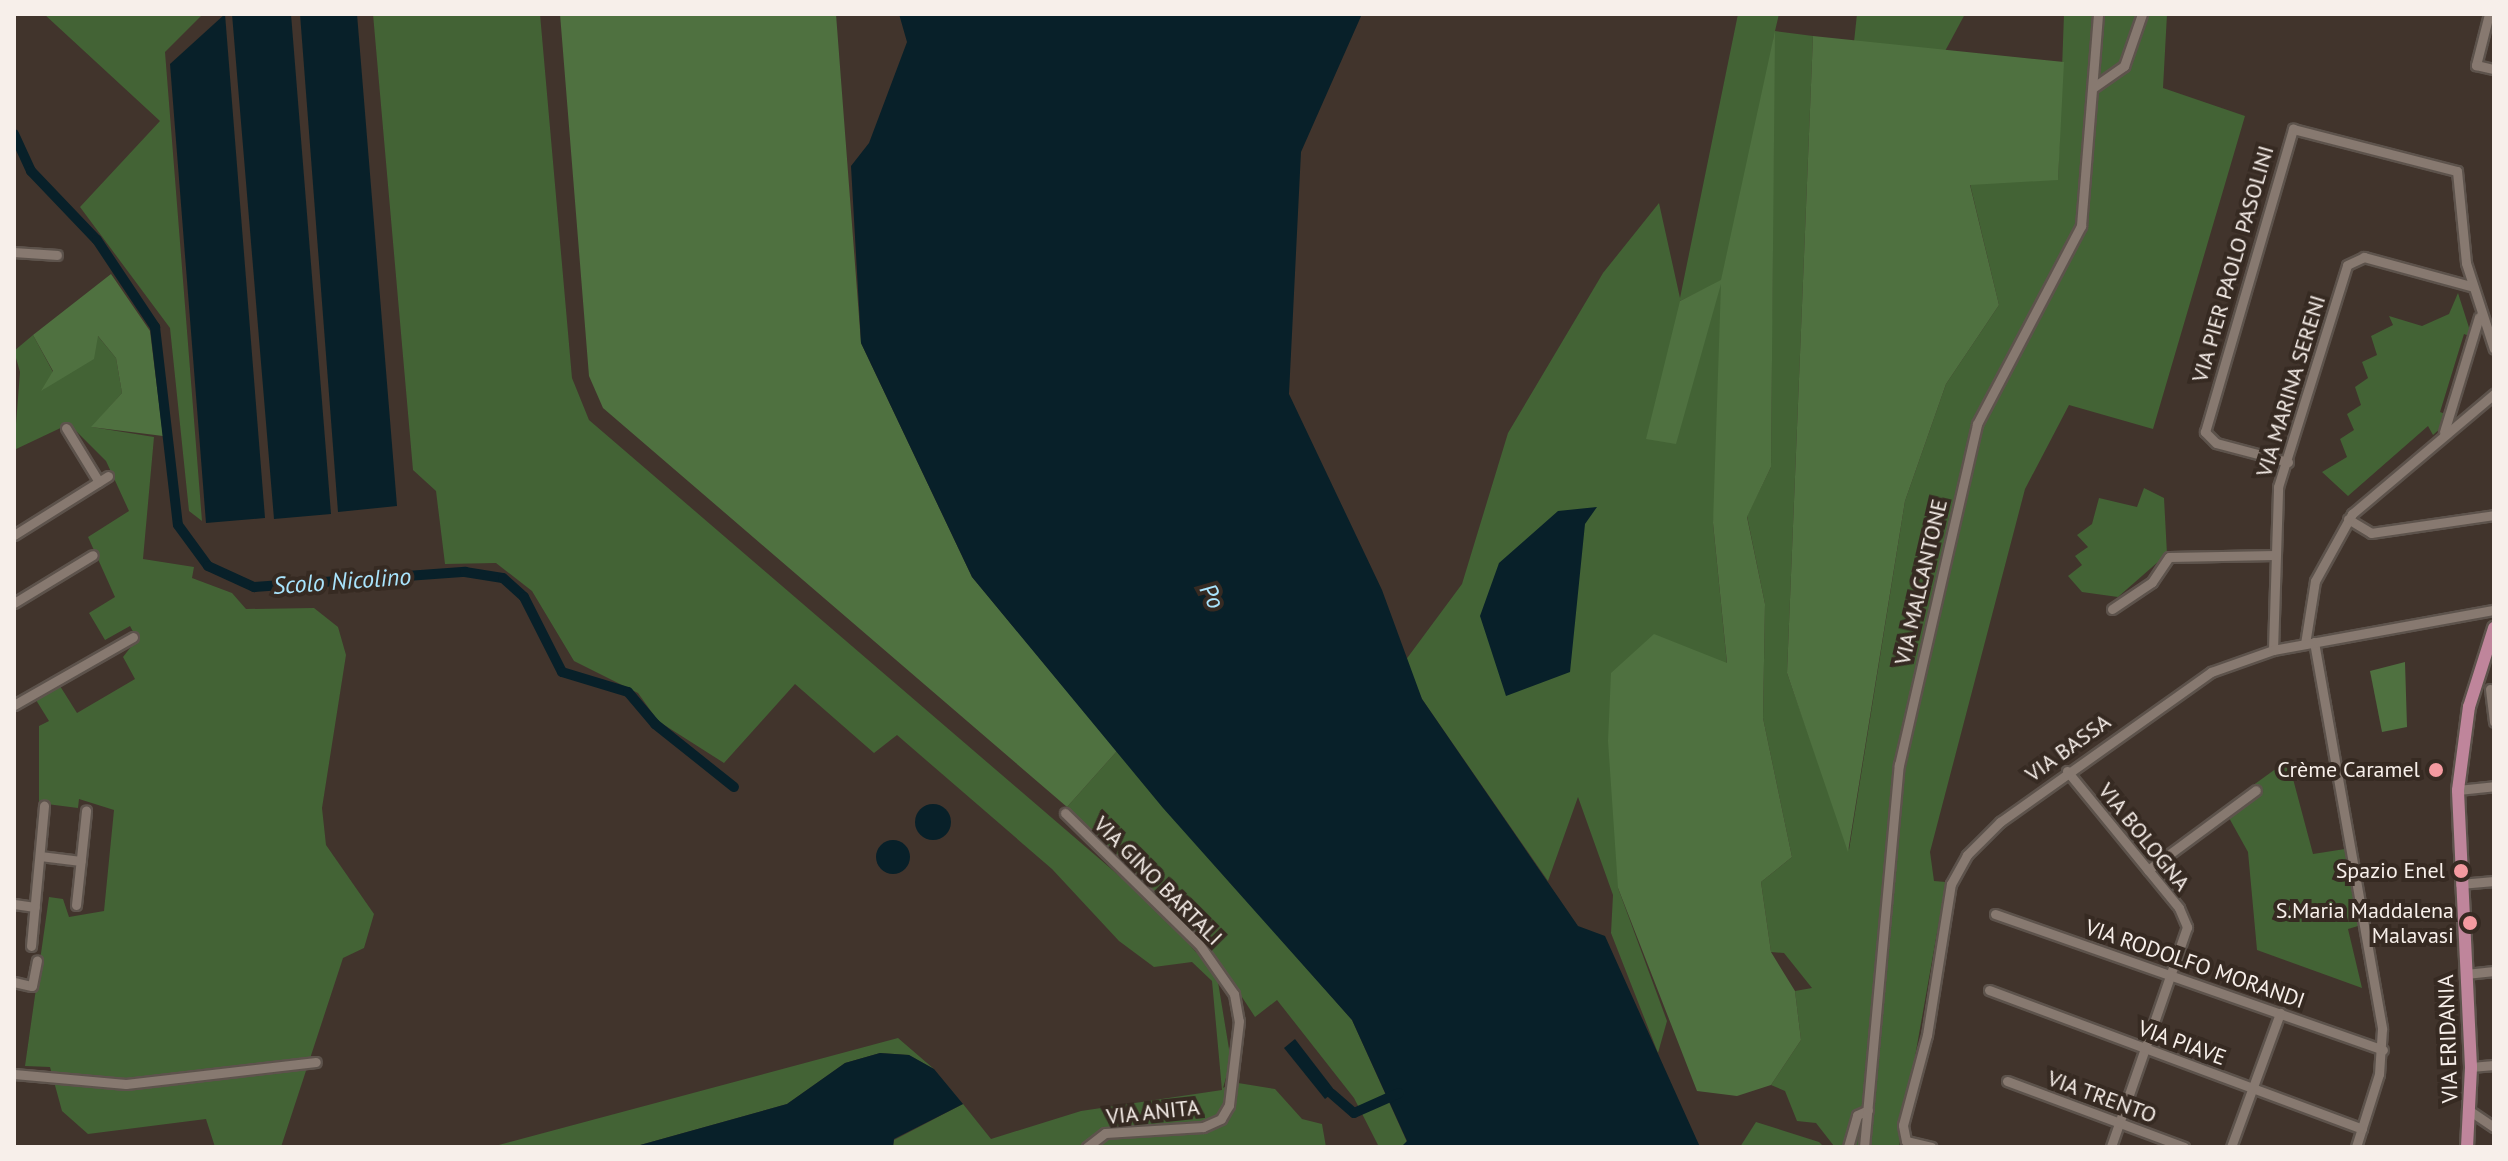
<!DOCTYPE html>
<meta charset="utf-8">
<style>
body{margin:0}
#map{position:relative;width:2508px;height:1161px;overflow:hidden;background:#41342c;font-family:"PT Sans",sans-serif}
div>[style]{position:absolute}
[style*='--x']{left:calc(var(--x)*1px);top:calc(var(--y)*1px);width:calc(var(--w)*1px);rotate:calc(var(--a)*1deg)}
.green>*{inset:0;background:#436335}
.forest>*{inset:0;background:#4f7140}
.water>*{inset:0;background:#082029}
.round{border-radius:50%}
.canal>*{height:10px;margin:-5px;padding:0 5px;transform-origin:5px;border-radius:5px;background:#082029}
.roads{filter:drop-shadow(2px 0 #5d534c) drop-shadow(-2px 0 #5d534c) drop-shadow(0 2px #5d534c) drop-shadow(0 -2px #5d534c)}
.minor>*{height:9px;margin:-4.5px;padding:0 4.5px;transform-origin:4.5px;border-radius:4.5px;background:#877970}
.major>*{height:12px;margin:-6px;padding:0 6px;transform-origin:6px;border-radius:6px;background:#bf859b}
.dots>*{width:22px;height:22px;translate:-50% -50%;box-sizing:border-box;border:4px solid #362a22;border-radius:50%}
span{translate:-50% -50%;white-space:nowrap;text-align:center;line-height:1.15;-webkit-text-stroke:8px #362a22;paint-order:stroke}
.street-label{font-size:22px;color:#f7efea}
.poi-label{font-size:22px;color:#f7efea}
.right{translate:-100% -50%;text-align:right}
.water-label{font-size:24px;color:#a9e4fd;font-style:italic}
.frame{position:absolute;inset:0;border:16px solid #f7efea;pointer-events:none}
</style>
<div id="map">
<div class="green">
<div style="clip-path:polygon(44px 14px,203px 14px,165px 52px,202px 521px,189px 511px,170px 328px,80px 207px,160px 121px)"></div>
<div style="clip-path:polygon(373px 14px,540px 14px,572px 378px,589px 420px,1159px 910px,1217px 976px,1231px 1061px,1223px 1088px,1232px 1082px,1275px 1089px,1302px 1119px,1322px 1124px,1326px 1147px,893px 1147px,894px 1140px,963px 1104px,991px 1139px,1081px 1111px,1222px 1090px,1212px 981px,1192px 962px,1154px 967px,1119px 941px,1052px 869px,897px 735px,874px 753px,795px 684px,724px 763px,658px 721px,638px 693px,574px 661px,532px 591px,496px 563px,445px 564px,436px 491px,413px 470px)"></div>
<div style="clip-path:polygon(evenodd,1738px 14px,1779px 14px,1775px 31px,1813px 36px,1787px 673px,1849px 850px,1905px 501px,1946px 384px,1999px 305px,1970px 184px,2058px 179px,2064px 14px,2167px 14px,2163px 88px,2245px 116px,2153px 429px,2069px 405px,2025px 489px,1930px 852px,1934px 881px,1946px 882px,1899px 1147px,1854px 1147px,1862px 1106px,1842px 1145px,1834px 1146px,1816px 1123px,1797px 1121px,1785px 1091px,1771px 1085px,1801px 1040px,1795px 991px,1812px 988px,1784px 953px,1771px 952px,1761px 882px,1792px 857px,1763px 718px,1765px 604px,1747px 516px,1771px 467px,1774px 36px,1713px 523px,1727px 664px,1618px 888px,1667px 1021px,1658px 1053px,1611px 933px,1613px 895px,1578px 797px,1548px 881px,1422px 699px,1405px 661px,1462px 584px,1508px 433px,1603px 273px,1659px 203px,1680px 298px,1738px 14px,1721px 281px,1695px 362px,1680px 301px,1721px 281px)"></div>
<div style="clip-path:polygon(1857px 14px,1965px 14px,1944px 53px,1854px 42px)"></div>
<div style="clip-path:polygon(2458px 293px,2472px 337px,2464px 334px,2440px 412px,2448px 415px,2443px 426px,2433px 435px,2428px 426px,2348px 496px,2322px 472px,2347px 457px,2340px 439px,2354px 430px,2347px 414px,2361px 405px,2355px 387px,2368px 378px,2362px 362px,2377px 355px,2371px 336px,2393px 325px,2389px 316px,2422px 326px,2449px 314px)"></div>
<div style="clip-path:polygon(33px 335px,53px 372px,43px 390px,97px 335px,116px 358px,122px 393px,92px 427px,154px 437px,143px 559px,194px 567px,192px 578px,232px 593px,246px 609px,314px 608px,338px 627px,346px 655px,322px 808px,326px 845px,374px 914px,364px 948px,343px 958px,281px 1147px,215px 1147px,206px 1119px,88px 1134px,62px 1111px,50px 1067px,25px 1066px,49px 897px,63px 899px,69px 917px,104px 911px,114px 810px,79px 799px,78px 808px,39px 803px,39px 726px,49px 721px,36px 700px,60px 686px,77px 713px,135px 679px,123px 657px,137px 639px,130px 626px,105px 640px,89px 613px,115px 597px,88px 537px,129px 511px,106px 461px,69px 424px,14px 450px,20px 372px,14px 351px)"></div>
<div style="clip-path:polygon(2144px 488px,2164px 498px,2167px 554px,2118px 597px,2082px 592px,2068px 576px,2082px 565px,2075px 556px,2088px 547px,2077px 535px,2092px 524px,2099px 498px,2137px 507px)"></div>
<div style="clip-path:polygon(1117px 751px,1352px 1020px,1407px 1142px,1401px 1147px,1379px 1147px,1354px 1098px,1277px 1000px,1255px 1017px,1206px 942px,1067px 807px)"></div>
<div style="clip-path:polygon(2288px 760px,2313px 854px,2345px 849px,2358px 926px,2348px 929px,2362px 988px,2257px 950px,2248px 852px,2223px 807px)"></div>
<div style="clip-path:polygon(898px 1038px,934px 1069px,909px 1055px,880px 1053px,845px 1063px,787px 1104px,633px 1147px,491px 1147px)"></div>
<div style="clip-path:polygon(1756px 1122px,1819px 1142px,1824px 1147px,1740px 1147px)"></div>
</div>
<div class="forest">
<div style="clip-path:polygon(560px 14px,836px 14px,861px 343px,972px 577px,1117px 751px,1067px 807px,603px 408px,589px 376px)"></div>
<div style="clip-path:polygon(1775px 31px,1771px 467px,1747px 517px,1765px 604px,1763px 718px,1792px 857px,1761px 882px,1771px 952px,1795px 991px,1801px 1040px,1771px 1085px,1737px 1096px,1697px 1091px,1618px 888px,1608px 741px,1611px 673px,1654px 634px,1727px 663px,1713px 523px,1721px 284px,1676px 444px,1646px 439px,1680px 301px,1721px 280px)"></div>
<div style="clip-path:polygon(1813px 36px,2064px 62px,2058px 180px,1970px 185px,1999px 305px,1946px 384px,1905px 501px,1848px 852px,1787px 673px)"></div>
<div style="clip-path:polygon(111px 274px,150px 331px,163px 436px,91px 427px,122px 393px,116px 358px,98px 336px,94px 359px,41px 391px,53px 371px,33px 335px)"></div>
<div style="clip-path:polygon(2405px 662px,2407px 727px,2382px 732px,2370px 671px)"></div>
</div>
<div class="water">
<div style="clip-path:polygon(225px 14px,265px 518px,206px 523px,170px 64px)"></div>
<div style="clip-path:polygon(232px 14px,291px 14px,331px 514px,274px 519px)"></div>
<div style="clip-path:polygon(300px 14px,357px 14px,397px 506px,338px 512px)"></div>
<div style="clip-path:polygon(899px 14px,1362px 14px,1301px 152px,1289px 394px,1382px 590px,1422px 699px,1578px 926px,1605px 936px,1700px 1147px,1401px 1147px,1407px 1141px,1352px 1020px,1163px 808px,972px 577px,861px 343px,851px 166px,869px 143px,907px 42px)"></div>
<div style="clip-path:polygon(1597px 507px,1585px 524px,1570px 672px,1506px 696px,1480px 616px,1499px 563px,1558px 511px)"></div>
<div class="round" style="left:915px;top:804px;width:36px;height:36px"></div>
<div class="round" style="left:876px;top:840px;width:34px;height:34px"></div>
<div style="clip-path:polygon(1295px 1039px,1335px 1091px,1325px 1099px,1284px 1048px)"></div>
<div style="clip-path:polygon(880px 1053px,909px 1055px,934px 1069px,963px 1104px,894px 1139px,893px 1147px,633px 1147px,787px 1104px,845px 1063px)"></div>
</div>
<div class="canal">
<div style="--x:14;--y:134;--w:41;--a:65.3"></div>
<div style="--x:31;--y:171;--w:95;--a:46.3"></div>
<div style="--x:97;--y:240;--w:105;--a:56.3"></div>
<div style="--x:155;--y:327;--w:199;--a:83.4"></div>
<div style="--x:178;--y:525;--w:51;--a:53.8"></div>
<div style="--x:208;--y:566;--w:51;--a:24.5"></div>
<div style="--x:254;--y:587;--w:212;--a:-4.1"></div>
<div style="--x:465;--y:572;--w:38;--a:9"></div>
<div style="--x:503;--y:578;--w:28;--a:42"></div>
<div style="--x:524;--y:597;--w:84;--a:63.1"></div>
<div style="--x:562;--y:672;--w:69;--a:16.9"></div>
<div style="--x:628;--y:692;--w:42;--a:49.8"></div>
<div style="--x:655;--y:724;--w:101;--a:38.6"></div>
<div style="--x:1332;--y:1094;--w:29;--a:41"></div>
<div style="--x:1354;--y:1113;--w:49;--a:-24"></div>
</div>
<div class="roads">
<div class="minor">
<div style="--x:2489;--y:14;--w:53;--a:104.3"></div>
<div style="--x:2476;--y:65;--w:18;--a:13"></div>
<div style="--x:2094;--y:87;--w:37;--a:-35"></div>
<div style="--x:2124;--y:66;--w:55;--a:-70.9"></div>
<div style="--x:14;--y:252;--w:43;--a:4"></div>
<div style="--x:66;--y:428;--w:63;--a:58.6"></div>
<div style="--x:2444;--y:432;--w:120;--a:-73.1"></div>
<div style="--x:2288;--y:462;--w:74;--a:-165.2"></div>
<div style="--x:2216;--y:443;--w:16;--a:-135"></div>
<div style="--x:2205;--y:432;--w:316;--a:-73.8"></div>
<div style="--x:2293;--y:129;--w:169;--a:14.4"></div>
<div style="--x:2457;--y:171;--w:92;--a:84.4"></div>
<div style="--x:2466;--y:263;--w:90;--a:72"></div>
<div style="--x:2348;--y:519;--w:27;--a:31"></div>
<div style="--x:2371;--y:533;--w:124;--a:-8.3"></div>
<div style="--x:14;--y:535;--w:111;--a:-32.1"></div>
<div style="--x:14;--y:603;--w:92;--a:-31.3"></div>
<div style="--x:2112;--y:609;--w:48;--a:-34"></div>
<div style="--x:2152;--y:582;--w:30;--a:-56"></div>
<div style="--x:2169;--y:557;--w:106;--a:-1.1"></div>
<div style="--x:2314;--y:642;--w:393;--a:80"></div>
<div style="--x:2382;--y:1029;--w:45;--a:93.8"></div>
<div style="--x:2379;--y:1074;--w:77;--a:107.5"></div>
<div style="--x:2305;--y:644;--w:64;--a:-81"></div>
<div style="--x:2315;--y:581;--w:77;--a:-61.1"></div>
<div style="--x:2352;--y:514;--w:186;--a:-40.2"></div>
<div style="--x:2273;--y:650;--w:163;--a:-88.2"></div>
<div style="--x:2278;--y:487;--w:232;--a:-72.7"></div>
<div style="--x:2347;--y:265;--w:19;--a:-25"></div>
<div style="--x:2364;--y:257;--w:111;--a:15.2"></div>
<div style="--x:2490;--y:689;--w:33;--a:83"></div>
<div style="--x:14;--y:705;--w:137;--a:-29.7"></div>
<div style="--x:2067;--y:771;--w:177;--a:50.7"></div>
<div style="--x:2179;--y:908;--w:21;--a:67"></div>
<div style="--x:2187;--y:927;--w:233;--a:109.1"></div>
<div style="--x:2458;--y:790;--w:36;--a:-6"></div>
<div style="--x:1065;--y:813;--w:187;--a:44.4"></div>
<div style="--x:1199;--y:944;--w:61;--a:55"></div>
<div style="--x:1234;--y:994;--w:27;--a:80"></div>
<div style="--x:1239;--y:1021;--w:85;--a:96.8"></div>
<div style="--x:1229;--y:1105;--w:16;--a:120"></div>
<div style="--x:1221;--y:1119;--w:20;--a:156"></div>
<div style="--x:1203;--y:1127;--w:98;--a:176.5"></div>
<div style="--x:1105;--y:1133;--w:23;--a:142"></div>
<div style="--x:40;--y:856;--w:41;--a:7"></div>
<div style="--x:2148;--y:870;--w:134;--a:-36.5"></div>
<div style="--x:2460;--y:884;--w:34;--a:-5"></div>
<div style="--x:14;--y:904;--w:21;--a:8"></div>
<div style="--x:76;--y:905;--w:95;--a:-83.9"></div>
<div style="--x:1995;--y:914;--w:411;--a:19.3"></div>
<div style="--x:31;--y:946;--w:141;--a:-84.7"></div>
<div style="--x:2466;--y:974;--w:28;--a:-6"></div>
<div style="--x:14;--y:982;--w:18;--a:13"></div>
<div style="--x:32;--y:986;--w:26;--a:-79"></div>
<div style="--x:1989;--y:990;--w:398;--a:20.4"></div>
<div style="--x:2471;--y:1067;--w:23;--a:-5"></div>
<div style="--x:14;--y:1074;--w:112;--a:5.1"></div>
<div style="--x:126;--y:1084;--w:191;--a:-6.6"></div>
<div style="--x:2007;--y:1081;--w:189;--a:20.4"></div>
<div style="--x:2470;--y:1111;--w:29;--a:34"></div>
<div style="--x:1906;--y:1141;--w:16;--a:-101"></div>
<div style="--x:1903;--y:1125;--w:93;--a:-75.1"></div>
<div style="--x:1927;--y:1035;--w:153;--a:-81"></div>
<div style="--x:1951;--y:884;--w:33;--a:-61"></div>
<div style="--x:1967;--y:855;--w:47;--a:-45"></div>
<div style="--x:2000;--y:822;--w:259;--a:-35.4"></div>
<div style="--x:2211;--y:672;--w:66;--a:-19.5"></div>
<div style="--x:2273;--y:650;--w:225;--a:-10.3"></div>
<div style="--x:1906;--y:1141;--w:26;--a:13"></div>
<div style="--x:1848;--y:1147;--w:33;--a:-74"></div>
<div style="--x:1857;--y:1115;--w:12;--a:-24"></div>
<div style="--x:1864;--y:1147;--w:384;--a:-84.8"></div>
<div style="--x:1899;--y:765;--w:350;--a:-77.1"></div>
<div style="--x:1977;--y:424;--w:224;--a:-62.3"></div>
<div style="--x:2081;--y:226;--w:213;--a:-85.4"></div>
<div style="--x:2231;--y:1147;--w:143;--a:-69.9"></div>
</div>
<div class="major">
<div style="--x:2467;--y:1147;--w:80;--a:-87.1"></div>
<div style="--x:2471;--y:1067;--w:277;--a:-92.7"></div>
<div style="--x:2458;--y:790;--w:84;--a:-82.5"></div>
<div style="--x:2469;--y:707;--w:83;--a:-72.4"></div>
</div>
</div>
<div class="dots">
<div style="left:2436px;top:770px;background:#f49aa0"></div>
<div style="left:2461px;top:871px;background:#f49aa0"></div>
<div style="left:2470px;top:923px;background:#f49aa0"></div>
</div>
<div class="street-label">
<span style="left:2233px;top:264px;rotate:-74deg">VIA PIER PAOLO PASOLINI</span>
<span style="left:2291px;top:386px;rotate:-73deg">VIA MARINA SERENI</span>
<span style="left:1921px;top:582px;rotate:-77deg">VIA MALCANTONE</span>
<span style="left:2068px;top:748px;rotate:-36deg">VIA BASSA</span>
<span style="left:2144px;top:837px;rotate:51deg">VIA BOLOGNA</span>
<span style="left:1158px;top:881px;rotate:45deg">VIA GINO BARTALI</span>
<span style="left:2195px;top:964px;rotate:19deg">VIA RODOLFO MORANDI</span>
<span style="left:2448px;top:1039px;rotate:-92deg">VIA ERIDANIA</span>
<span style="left:2182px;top:1043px;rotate:20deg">VIA PIAVE</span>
<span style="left:2102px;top:1097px;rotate:20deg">VIA TRENTO</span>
<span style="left:1153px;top:1112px;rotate:-6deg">VIA ANITA</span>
</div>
<div class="poi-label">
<span class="right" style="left:2420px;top:770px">Crème Caramel</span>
<span class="right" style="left:2445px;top:871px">Spazio Enel</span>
<span class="right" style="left:2454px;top:923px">S.Maria Maddalena<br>Malavasi</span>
</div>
<div class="water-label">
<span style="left:342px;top:581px;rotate:-4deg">Scolo Nicolino</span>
<span style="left:1212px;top:596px;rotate:62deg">Po</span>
</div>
<div class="frame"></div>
</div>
